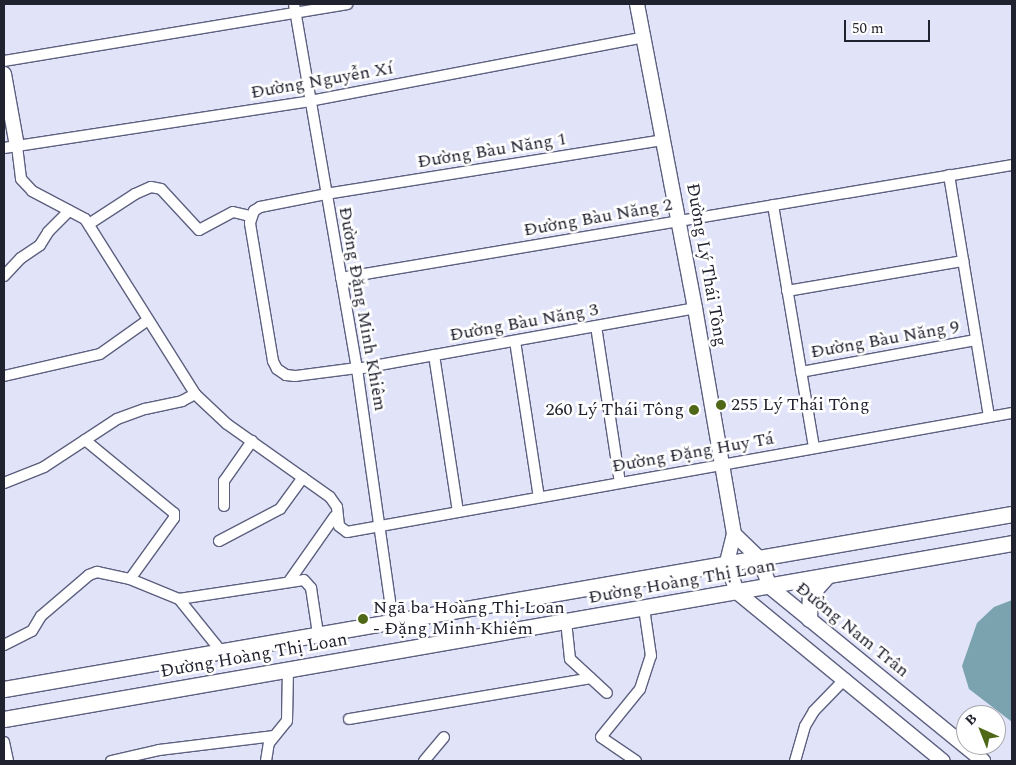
<!DOCTYPE html>
<meta charset="utf-8">
<style>
body{margin:0}
#map{position:relative;width:1016px;height:765px;overflow:hidden;background:#e1e4f9;font-family:Spectral,serif}
div>[style]{position:absolute}
[style*='--x']{left:calc(var(--x)*1px);top:calc(var(--y)*1px);width:calc(var(--w)*1px);rotate:calc(var(--a)*1deg)}
.water>*{inset:0;background:#7ba3af}
.roads{filter:drop-shadow(1px 0 #5d607f) drop-shadow(-1px 0 #5d607f) drop-shadow(0 1px #5d607f) drop-shadow(0 -1px #5d607f)}
.minor>*{height:10px;margin:-5px;padding:0 5px;transform-origin:5px;border-radius:5px;background:#fff}
.tertiary>*{height:14px;margin:-7px;padding:0 7px;transform-origin:7px;border-radius:7px;background:#fff}
.secondary>*{height:15px;margin:-7.5px;padding:0 7.5px;transform-origin:7.5px;border-radius:7.5px;background:#fff}
.dots>*{width:14px;height:14px;translate:-50% -50%;box-sizing:border-box;border:2px solid #fff;border-radius:50%}
span{translate:-50% -50%;white-space:nowrap;text-align:center;line-height:1.15;-webkit-text-stroke:5px #fff;paint-order:stroke}
.street-label{font-size:18px;color:#21222f}
.poi-label{font-size:18px;color:#21222f}
.left{translate:0 -50%;text-align:left}
.right{translate:-100% -50%;text-align:right}
.frame{position:absolute;inset:0;border:5px solid #21222f;pointer-events:none}
.north{position:absolute;left:956px;top:705px;width:50px;height:50px;box-sizing:border-box;background:#fff;border:1px solid #a6a7ac;border-radius:50%;rotate:316deg;font-size:14px;font-weight:700;line-height:20px;text-align:center;color:#21222f}
.north::after{content:'';display:block;margin:auto;width:18px;height:22px;background:#4e6818;clip-path:polygon(50% 0,100% 100%,50% 72%,0 100%)}
.scale{position:absolute;left:844px;top:20px;width:86px;height:22px;box-sizing:border-box;border:2px solid #21222f;border-top:0;padding-left:6px;font-size:15px;line-height:18px;white-space:nowrap;color:#21222f;-webkit-text-stroke:4px #fff;paint-order:stroke}
</style>
<div id="map">
<div class="water">
<div style="clip-path:polygon(1012px 600px,1012px 722px,969px 689px,962px 666px,977px 623px,994px 607px)"></div>
</div>
<div class="roads">
<div class="minor">
<div style="--x:294;--y:4;--w:370;--a:80.2"></div>
<div style="--x:357;--y:369;--w:255;--a:81.9"></div>
<div style="--x:4;--y:61;--w:348;--a:-9.4"></div>
<div style="--x:17;--y:146;--w:33;--a:83"></div>
<div style="--x:21;--y:179;--w:16;--a:47"></div>
<div style="--x:32;--y:191;--w:60;--a:27.8"></div>
<div style="--x:85;--y:219;--w:207;--a:57.8"></div>
<div style="--x:195;--y:394;--w:44;--a:43.2"></div>
<div style="--x:227;--y:424;--w:126;--a:35.3"></div>
<div style="--x:330;--y:497;--w:12;--a:55"></div>
<div style="--x:337;--y:507;--w:19;--a:84"></div>
<div style="--x:339;--y:526;--w:10;--a:37"></div>
<div style="--x:347;--y:532;--w:676;--a:-10.15"></div>
<div style="--x:4;--y:148;--w:310;--a:-8.7"></div>
<div style="--x:310;--y:101;--w:341;--a:-10.8"></div>
<div style="--x:949;--y:175;--w:245;--a:80.6"></div>
<div style="--x:773;--y:205;--w:246;--a:80.4"></div>
<div style="--x:89;--y:224;--w:55;--a:-33.1"></div>
<div style="--x:135;--y:194;--w:17;--a:-24"></div>
<div style="--x:151;--y:187;--w:10;--a:11"></div>
<div style="--x:161;--y:189;--w:56;--a:47.2"></div>
<div style="--x:199;--y:230;--w:38;--a:-28"></div>
<div style="--x:233;--y:212;--w:18;--a:13"></div>
<div style="--x:4;--y:276;--w:25;--a:-47"></div>
<div style="--x:21;--y:258;--w:23;--a:-34"></div>
<div style="--x:40;--y:245;--w:15;--a:-58"></div>
<div style="--x:48;--y:232;--w:30;--a:-45"></div>
<div style="--x:341;--y:278;--w:680;--a:-9.56"></div>
<div style="--x:787;--y:291;--w:179;--a:-9.7"></div>
<div style="--x:596;--y:326;--w:158;--a:81.3"></div>
<div style="--x:515;--y:341;--w:158;--a:81.3"></div>
<div style="--x:434;--y:355;--w:158;--a:81.3"></div>
<div style="--x:357;--y:368;--w:63;--a:172.6"></div>
<div style="--x:295;--y:376;--w:9;--a:-174"></div>
<div style="--x:286;--y:375;--w:11;--a:-146"></div>
<div style="--x:277;--y:369;--w:9;--a:-117"></div>
<div style="--x:273;--y:361;--w:140;--a:-99.5"></div>
<div style="--x:250;--y:223;--w:13;--a:-72"></div>
<div style="--x:254;--y:211;--w:7;--a:-34"></div>
<div style="--x:260;--y:207;--w:67;--a:-11.1"></div>
<div style="--x:326;--y:194;--w:342;--a:-9.1"></div>
<div style="--x:357;--y:369;--w:343;--a:-10.2"></div>
<div style="--x:801;--y:372;--w:178;--a:-10.4"></div>
<div style="--x:4;--y:376;--w:98;--a:-12.9"></div>
<div style="--x:100;--y:354;--w:59;--a:-35.3"></div>
<div style="--x:85;--y:440;--w:115;--a:39.4"></div>
<div style="--x:174;--y:513;--w:5;--a:90"></div>
<div style="--x:174;--y:518;--w:75;--a:125.8"></div>
<div style="--x:4;--y:483;--w:43;--a:-21.8"></div>
<div style="--x:44;--y:467;--w:87;--a:-33.3"></div>
<div style="--x:117;--y:419;--w:30;--a:-20"></div>
<div style="--x:145;--y:409;--w:38;--a:-12"></div>
<div style="--x:182;--y:401;--w:15;--a:-28"></div>
<div style="--x:224;--y:506;--w:25;--a:-90"></div>
<div style="--x:224;--y:481;--w:49;--a:-55"></div>
<div style="--x:219;--y:541;--w:69;--a:-27.7"></div>
<div style="--x:280;--y:509;--w:39;--a:-54"></div>
<div style="--x:290;--y:580;--w:78;--a:-54.9"></div>
<div style="--x:179;--y:599;--w:67;--a:51.1"></div>
<div style="--x:566;--y:621;--w:38;--a:84"></div>
<div style="--x:570;--y:659;--w:50;--a:42.6"></div>
<div style="--x:4;--y:645;--w:31;--a:-27"></div>
<div style="--x:32;--y:631;--w:17;--a:-59"></div>
<div style="--x:41;--y:616;--w:63;--a:-40.5"></div>
<div style="--x:89;--y:575;--w:9;--a:-21"></div>
<div style="--x:97;--y:572;--w:34;--a:12"></div>
<div style="--x:130;--y:579;--w:53;--a:22.2"></div>
<div style="--x:179;--y:599;--w:126;--a:-8.6"></div>
<div style="--x:304;--y:580;--w:11;--a:49"></div>
<div style="--x:311;--y:588;--w:47;--a:81.3"></div>
<div style="--x:349;--y:719;--w:245;--a:-9.6"></div>
<div style="--x:4;--y:742;--w:19;--a:78"></div>
<div style="--x:111;--y:761;--w:49;--a:-12.9"></div>
<div style="--x:159;--y:750;--w:116;--a:-6.9"></div>
<div style="--x:266;--y:761;--w:18;--a:-81"></div>
<div style="--x:269;--y:743;--w:28;--a:-51"></div>
<div style="--x:287;--y:721;--w:51;--a:-88.9"></div>
<div style="--x:424;--y:761;--w:31;--a:-50"></div>
<div style="--x:636;--y:761;--w:42;--a:-145.6"></div>
<div style="--x:601;--y:737;--w:62;--a:-50.9"></div>
<div style="--x:640;--y:689;--w:35;--a:-72"></div>
<div style="--x:651;--y:656;--w:49;--a:-98.3"></div>
<div style="--x:795;--y:761;--w:36;--a:-74"></div>
<div style="--x:805;--y:726;--w:17;--a:-59"></div>
<div style="--x:814;--y:711;--w:45;--a:-45.9"></div>
</div>
<div class="tertiary">
<div style="--x:637;--y:4;--w:309;--a:79.2"></div>
<div style="--x:695;--y:308;--w:229;--a:80.2"></div>
<div style="--x:734;--y:534;--w:30;--a:104"></div>
<div style="--x:727;--y:563;--w:31;--a:71"></div>
<div style="--x:737;--y:592;--w:266;--a:39.4"></div>
<div style="--x:4;--y:74;--w:73;--a:79.8"></div>
<div style="--x:734;--y:534;--w:35;--a:44"></div>
<div style="--x:759;--y:558;--w:31;--a:69"></div>
<div style="--x:770;--y:587;--w:275;--a:39.2"></div>
</div>
<div class="secondary">
<div style="--x:809;--y:619;--w:24;--a:-88"></div>
<div style="--x:810;--y:595;--w:24;--a:-48"></div>
<div style="--x:4;--y:689;--w:1023;--a:-9.85"></div>
<div style="--x:4;--y:719;--w:1023;--a:-9.9"></div>
</div>
</div>
<div class="dots">
<div style="left:721px;top:405px;background:#4e6818"></div>
<div style="left:694px;top:410px;background:#4e6818"></div>
<div style="left:363px;top:619px;background:#4e6818"></div>
</div>
<div class="street-label">
<span style="left:322px;top:81px;rotate:-10deg">Đường Nguyễn Xí</span>
<span style="left:492px;top:151px;rotate:-9deg">Đường Bàu Năng 1</span>
<span style="left:598px;top:218px;rotate:-10deg">Đường Bàu Năng 2</span>
<span style="left:706px;top:265px;rotate:80deg">Đường Lý Thái Tông</span>
<span style="left:362px;top:309px;rotate:80deg">Đường Đặng Minh Khiêm</span>
<span style="left:524px;top:323px;rotate:-10deg">Đường Bàu Năng 3</span>
<span style="left:885px;top:340px;rotate:-10deg">Đường Bàu Năng 9</span>
<span style="left:693px;top:453px;rotate:-10deg">Đường Đặng Huy Tá</span>
<span style="left:682px;top:582px;rotate:-10deg">Đường Hoàng Thị Loan</span>
<span style="left:852px;top:630px;rotate:39deg">Đường Nam Trân</span>
<span style="left:254px;top:656px;rotate:-10deg">Đường Hoàng Thị Loan</span>
</div>
<div class="poi-label">
<span class="left" style="left:731px;top:405px">255 Lý Thái Tông</span>
<span class="right" style="left:684px;top:410px">260 Lý Thái Tông</span>
<span class="left" style="left:373px;top:619px">Ngã ba Hoàng Thị Loan<br>- Đặng Minh Khiêm</span>
</div>
<div class="frame"></div>
<div class="north">B</div>
<div class="scale">50 m</div>
</div>
